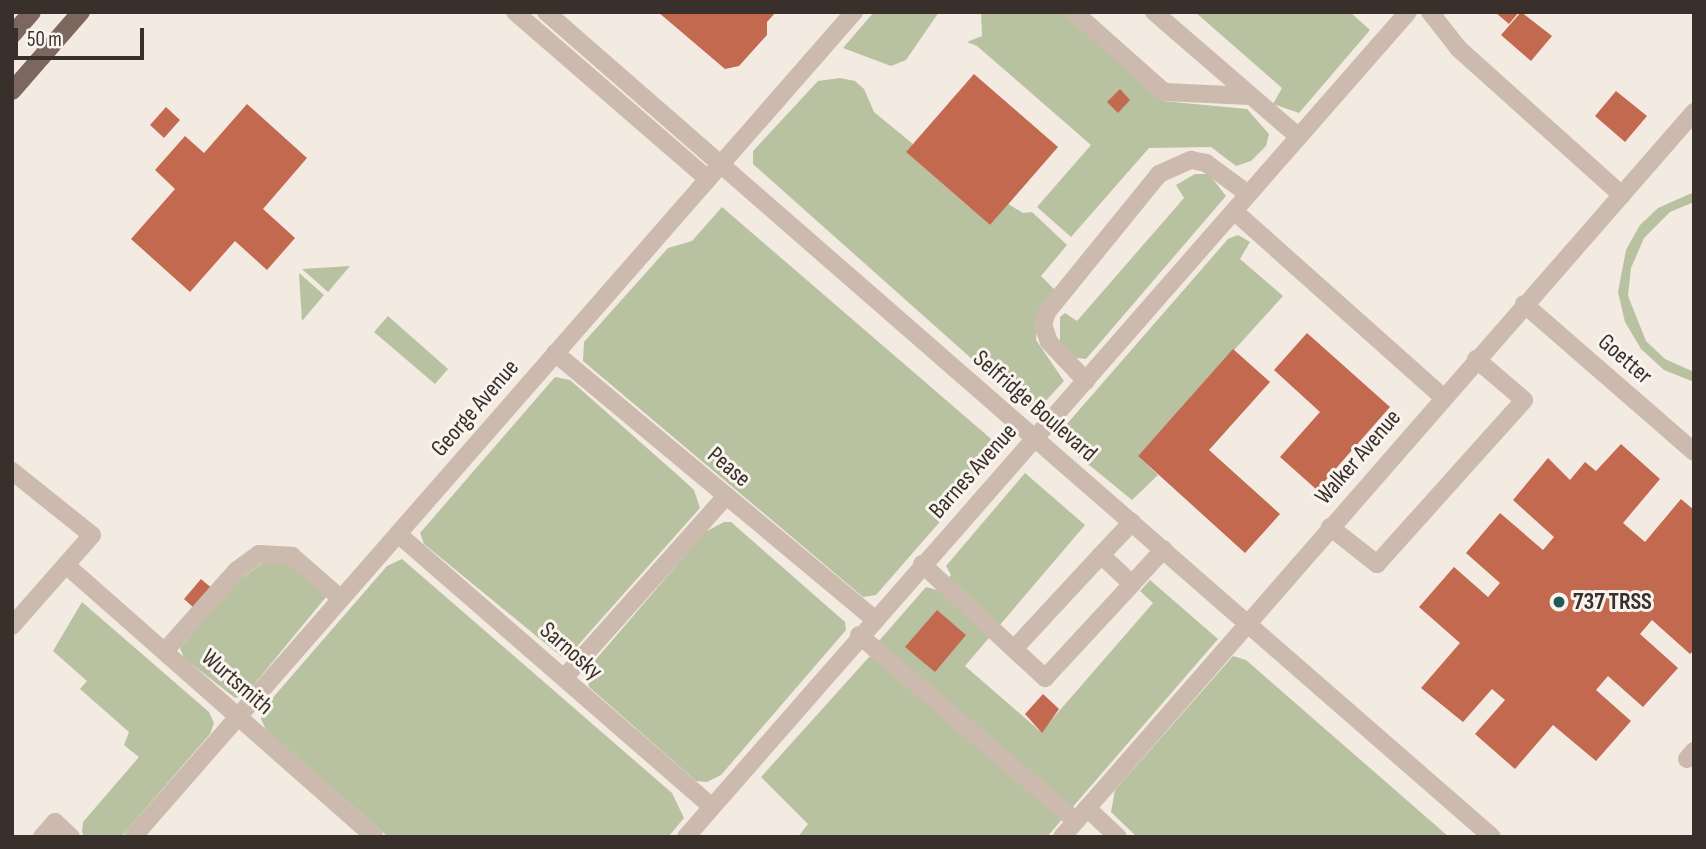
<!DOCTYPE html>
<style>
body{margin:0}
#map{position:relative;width:1706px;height:849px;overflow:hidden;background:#f3eae1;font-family:"Sofia Sans Condensed",sans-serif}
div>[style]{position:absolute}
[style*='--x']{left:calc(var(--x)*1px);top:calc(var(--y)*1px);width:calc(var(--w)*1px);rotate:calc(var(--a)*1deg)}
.green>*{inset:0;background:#b8c2a1}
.building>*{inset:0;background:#c36950}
.minor>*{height:18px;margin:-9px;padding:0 9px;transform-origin:9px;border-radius:9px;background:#cbbaad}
.major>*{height:18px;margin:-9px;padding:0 9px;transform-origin:9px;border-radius:9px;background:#7b675d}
.dots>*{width:19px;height:19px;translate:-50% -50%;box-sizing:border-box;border:4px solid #faf4ee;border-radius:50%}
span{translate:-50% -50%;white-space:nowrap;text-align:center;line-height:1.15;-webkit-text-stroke:6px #faf4ee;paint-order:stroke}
.street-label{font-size:24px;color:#3a302b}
.poi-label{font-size:24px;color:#3a302b;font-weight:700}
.left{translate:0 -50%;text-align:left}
.frame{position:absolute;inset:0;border:14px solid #3a302b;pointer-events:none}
.scale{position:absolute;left:14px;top:28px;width:130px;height:32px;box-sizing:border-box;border:4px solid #3a302b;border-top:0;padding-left:9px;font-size:21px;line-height:24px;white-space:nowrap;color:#3a302b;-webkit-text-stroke:5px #faf4ee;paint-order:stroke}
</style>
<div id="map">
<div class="green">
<div style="clip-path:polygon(874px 12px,939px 12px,906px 60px,891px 66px,843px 48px)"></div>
<div style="clip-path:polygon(981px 12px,1063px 12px,1163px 101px,1247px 109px,1269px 134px,1266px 146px,1251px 161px,1236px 166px,1211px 147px,1149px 148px,1071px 237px,1037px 207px,1091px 145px,977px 46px,967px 42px,982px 36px)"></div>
<div style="clip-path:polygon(1195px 12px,1350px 12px,1370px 30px,1299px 113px,1273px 104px,1282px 88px)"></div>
<div style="clip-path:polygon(840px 78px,855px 81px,864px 89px,874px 112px,913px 144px,906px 152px,990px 225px,1008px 204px,1023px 213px,1032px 212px,1067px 245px,1041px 276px,1055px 290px,1038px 313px,1036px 340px,1064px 381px,1042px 405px,1027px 408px,753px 164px,753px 151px,818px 81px)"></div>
<div style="clip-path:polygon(1195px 174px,1209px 174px,1226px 196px,1086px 359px,1077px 358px,1060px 345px,1060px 317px,1065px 313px,1077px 321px,1184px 198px,1176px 185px)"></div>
<div style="clip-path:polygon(1694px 192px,1694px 202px,1670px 212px,1644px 238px,1631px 268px,1628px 296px,1646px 341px,1665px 359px,1694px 372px,1694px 382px,1664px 370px,1641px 349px,1625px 322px,1618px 292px,1626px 250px,1640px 225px,1658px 208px)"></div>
<div style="clip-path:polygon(722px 207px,997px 444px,998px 455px,876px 595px,863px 597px,583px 361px,584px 342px,668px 248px,692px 241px)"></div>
<div style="clip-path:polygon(1238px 235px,1250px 242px,1240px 259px,1283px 296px,1138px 456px,1158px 475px,1132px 500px,1072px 451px,1064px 437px,1066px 425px,1228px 239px)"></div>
<div style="clip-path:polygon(350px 266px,328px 292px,302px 269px)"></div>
<div style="clip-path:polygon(299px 273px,324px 295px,302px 321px)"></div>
<div style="clip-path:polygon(388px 316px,448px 369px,435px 384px,374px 332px)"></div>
<div style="clip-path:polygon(555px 377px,570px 380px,681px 478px,694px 490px,700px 508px,571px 653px,562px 657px,424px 544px,420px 533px)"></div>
<div style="clip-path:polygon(1025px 473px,1085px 525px,965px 666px,1041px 732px,1153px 603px,1140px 591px,1150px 580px,1218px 639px,1071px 809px,878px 642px,926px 587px,937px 590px,951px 575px,946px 566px)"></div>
<div style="clip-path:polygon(724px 522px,731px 522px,845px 622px,846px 630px,721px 775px,707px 782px,696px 781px,589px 687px,586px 671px,705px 532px)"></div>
<div style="clip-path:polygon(402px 559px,672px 793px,684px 818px,668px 837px,388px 837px,266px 730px,261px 719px,263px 709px,387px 566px)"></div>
<div style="clip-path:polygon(267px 560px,290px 564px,326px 597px,247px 693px,235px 698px,184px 658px,180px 648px,237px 581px)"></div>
<div style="clip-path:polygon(82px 602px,209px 712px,214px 723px,210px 734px,121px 837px,84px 837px,82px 832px,83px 822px,139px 757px,124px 745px,129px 732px,80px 689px,87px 681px,53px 651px)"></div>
<div style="clip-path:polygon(870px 656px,1064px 817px,1047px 837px,798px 837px,808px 824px,761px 777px)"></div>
<div style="clip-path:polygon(1233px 656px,1246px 660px,1449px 837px,1137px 837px,1111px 812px,1115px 790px)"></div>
</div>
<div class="building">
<div style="clip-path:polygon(658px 12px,776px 12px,767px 22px,767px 35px,739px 66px,725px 69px)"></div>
<div style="clip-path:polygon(1495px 12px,1519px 12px,1509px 24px)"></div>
<div style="clip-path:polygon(1521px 12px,1552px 36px,1531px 61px,1501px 35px)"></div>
<div style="clip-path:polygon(974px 74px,1058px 147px,990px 225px,906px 152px)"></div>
<div style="clip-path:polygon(1120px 89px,1130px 100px,1118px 113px,1107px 102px)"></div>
<div style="clip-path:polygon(1616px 91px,1647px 116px,1625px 142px,1595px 116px)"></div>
<div style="clip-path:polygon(247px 104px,307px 158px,263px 209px,295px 238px,267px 270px,235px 241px,190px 292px,131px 239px,175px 189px,155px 170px,185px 136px,204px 153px)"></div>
<div style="clip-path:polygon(166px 107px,180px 120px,164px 138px,150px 125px)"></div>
<div style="clip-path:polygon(1307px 333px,1390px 407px,1317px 490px,1280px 457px,1320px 412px,1274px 370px)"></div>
<div style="clip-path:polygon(1233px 349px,1270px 382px,1209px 450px,1280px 514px,1245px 553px,1138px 456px)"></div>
<div style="clip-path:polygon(1621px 444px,1660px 479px,1623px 523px,1645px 542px,1681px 499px,1694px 510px,1694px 650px,1690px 654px,1652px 620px,1640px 634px,1678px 668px,1643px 707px,1608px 676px,1596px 690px,1631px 721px,1596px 761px,1553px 725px,1515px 769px,1475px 734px,1505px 700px,1492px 689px,1463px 722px,1421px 688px,1460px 643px,1419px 607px,1454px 567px,1488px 597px,1500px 583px,1466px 553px,1500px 513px,1543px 550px,1554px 537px,1513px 500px,1548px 458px,1570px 480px,1585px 462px,1596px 471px)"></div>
<div style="clip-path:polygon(201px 579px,221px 596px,203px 616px,184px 599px)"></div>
<div style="clip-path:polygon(937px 610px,966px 635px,935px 672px,905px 647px)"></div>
<div style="clip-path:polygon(1043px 694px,1059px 709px,1042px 733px,1025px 714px)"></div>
</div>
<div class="minor">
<div style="--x:515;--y:12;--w:255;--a:40.9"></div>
<div style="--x:546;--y:12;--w:1255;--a:41.09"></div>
<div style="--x:1074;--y:12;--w:120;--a:41.6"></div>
<div style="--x:1164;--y:92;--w:86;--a:2.7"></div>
<div style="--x:1154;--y:12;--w:191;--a:40.8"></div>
<div style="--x:1430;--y:12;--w:47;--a:51.9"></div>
<div style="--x:1459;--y:49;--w:219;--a:41.9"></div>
<div style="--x:1234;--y:211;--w:280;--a:41.7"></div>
<div style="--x:1524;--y:304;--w:225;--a:41"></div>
<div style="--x:555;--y:353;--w:414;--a:39.8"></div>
<div style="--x:1086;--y:381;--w:54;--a:-133.5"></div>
<div style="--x:1049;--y:342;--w:18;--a:-109"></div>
<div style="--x:1043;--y:325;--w:14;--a:-73"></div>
<div style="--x:1047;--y:312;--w:178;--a:-50.9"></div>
<div style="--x:1159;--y:174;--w:35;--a:-24"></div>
<div style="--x:1191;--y:160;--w:15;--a:11"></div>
<div style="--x:1206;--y:163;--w:52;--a:36.4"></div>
<div style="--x:12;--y:471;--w:102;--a:38.7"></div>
<div style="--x:92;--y:535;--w:121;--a:131.3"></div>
<div style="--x:1132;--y:522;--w:45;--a:133.2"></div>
<div style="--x:1101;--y:555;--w:42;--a:43.1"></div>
<div style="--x:1132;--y:584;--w:47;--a:-47.6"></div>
<div style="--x:1330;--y:527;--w:60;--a:38.2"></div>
<div style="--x:1377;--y:564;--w:220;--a:-48.1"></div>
<div style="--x:1524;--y:400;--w:63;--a:-139.5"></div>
<div style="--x:398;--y:534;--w:415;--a:41"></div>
<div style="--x:922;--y:564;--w:168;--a:42.8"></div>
<div style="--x:1045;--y:678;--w:128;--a:-47.2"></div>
<div style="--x:66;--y:565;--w:411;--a:41.4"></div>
<div style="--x:859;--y:635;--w:286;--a:40.6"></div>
<div style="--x:1014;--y:649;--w:128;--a:-47.2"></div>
<div style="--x:165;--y:651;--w:108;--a:-48.4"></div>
<div style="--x:237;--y:570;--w:27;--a:-36"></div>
<div style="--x:259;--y:554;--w:33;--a:3"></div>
<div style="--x:292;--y:556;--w:62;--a:41.1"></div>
<div style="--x:564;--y:678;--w:244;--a:-48.3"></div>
<div style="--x:1687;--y:759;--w:11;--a:-49"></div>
<div style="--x:1087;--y:808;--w:42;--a:43.1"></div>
<div style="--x:42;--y:837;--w:20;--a:-49"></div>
<div style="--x:55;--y:822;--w:22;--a:43"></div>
<div style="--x:133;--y:837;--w:1096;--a:-48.85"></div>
<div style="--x:686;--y:837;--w:1096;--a:-48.81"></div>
<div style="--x:1062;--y:837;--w:962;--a:-48.92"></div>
</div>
<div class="major">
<div style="--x:12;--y:35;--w:30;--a:-49"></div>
<div style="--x:12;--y:91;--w:105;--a:-48.9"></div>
</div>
<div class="dots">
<div style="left:1559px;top:602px;background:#22595b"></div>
</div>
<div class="street-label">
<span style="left:1625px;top:359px;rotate:41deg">Goetter</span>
<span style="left:1035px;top:406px;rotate:41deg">Selfridge Boulevard</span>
<span style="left:475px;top:408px;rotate:-49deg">George Avenue</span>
<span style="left:1358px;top:457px;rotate:-49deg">Walker Avenue</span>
<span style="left:729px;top:467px;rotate:40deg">Pease</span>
<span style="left:973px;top:471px;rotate:-48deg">Barnes Avenue</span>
<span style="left:571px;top:651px;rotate:41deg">Sarnosky</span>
<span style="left:237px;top:682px;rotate:41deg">Wurtsmith</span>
</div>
<div class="poi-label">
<span class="left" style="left:1573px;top:602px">737 TRSS</span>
</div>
<div class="frame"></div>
<div class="scale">50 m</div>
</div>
